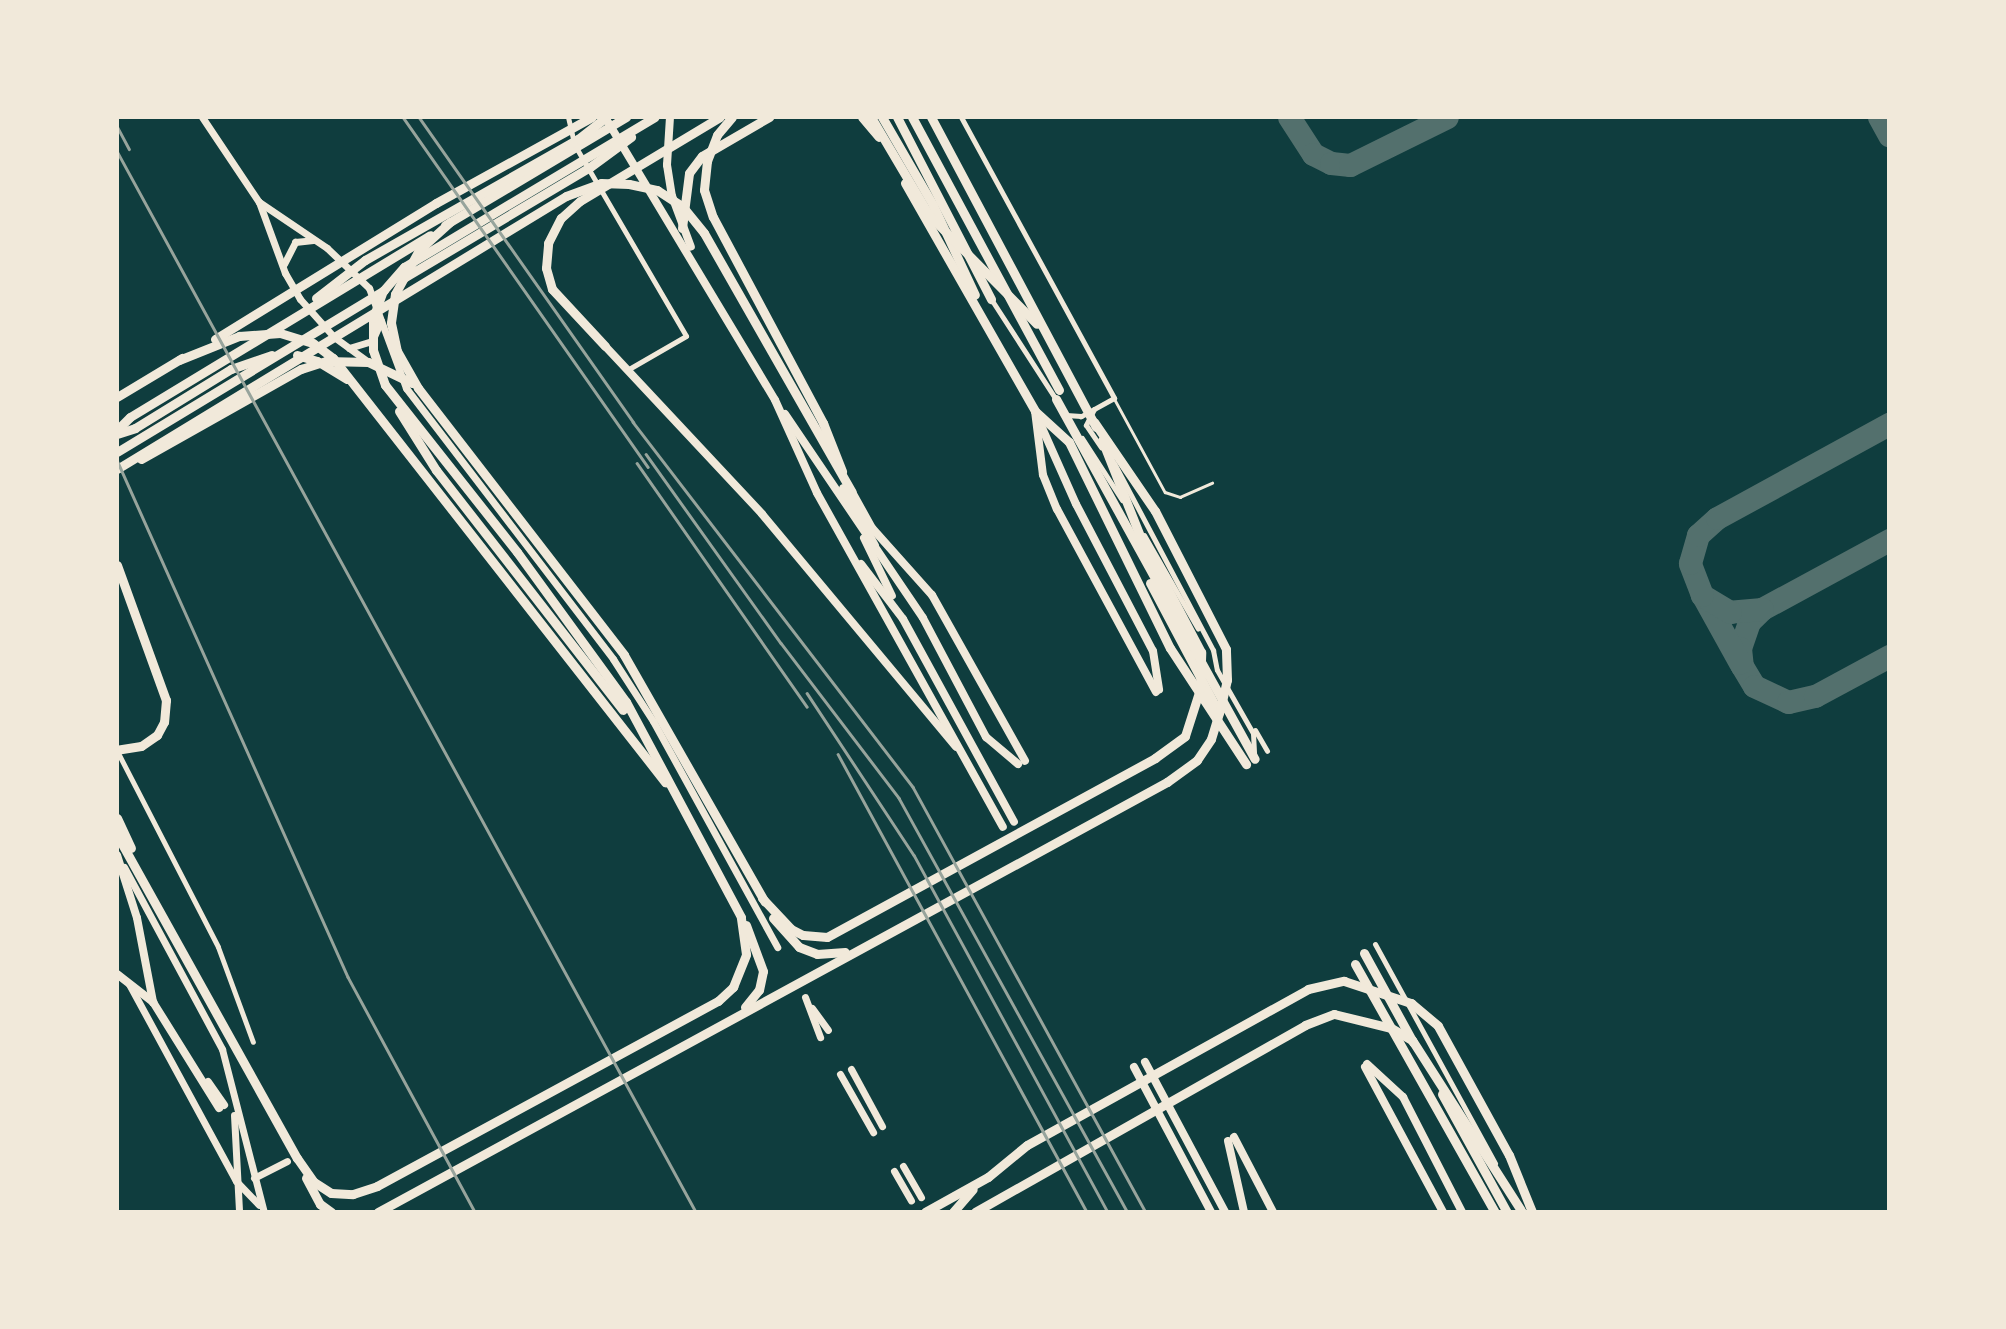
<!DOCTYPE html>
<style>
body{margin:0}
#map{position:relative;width:2006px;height:1329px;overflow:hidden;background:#0f3d3e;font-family:Helvetica,sans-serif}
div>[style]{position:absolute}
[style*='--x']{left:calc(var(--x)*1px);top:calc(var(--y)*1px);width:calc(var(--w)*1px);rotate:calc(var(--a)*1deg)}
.taxiway>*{height:23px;margin:-11.5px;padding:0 11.5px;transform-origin:11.5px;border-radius:11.5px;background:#53706d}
.service>*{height:2.5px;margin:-1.25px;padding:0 1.25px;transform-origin:1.25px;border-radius:1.25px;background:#f1e9da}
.minor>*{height:5px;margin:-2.5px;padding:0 2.5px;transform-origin:2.5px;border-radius:2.5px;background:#f1e9da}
.tertiary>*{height:7px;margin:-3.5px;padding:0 3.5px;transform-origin:3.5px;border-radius:3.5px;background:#f1e9da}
.secondary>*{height:8px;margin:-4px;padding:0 4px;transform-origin:4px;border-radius:4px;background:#f1e9da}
.primary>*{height:9px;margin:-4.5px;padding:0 4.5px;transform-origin:4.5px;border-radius:4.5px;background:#f1e9da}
.trunk>*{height:9px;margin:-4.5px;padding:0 4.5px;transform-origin:4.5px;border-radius:4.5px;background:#f1e9da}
.rail>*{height:2.5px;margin:-1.25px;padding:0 1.25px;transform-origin:1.25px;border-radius:1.25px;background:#97a49c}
span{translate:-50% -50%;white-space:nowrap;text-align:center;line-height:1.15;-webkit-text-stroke:6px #f1e9da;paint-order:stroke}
.frame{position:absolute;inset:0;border:119px solid #f1e9da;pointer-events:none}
</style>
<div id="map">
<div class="taxiway">
<div style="--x:1289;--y:117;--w:44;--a:57"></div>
<div style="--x:1313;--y:154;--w:20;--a:27"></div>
<div style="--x:1331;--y:163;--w:19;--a:6"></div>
<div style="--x:1350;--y:165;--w:108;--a:-26.3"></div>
<div style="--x:1879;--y:117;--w:21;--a:61"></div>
<div style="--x:1889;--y:540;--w:145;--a:151.5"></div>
<div style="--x:1762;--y:609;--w:18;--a:135"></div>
<div style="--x:1749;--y:622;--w:28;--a:109"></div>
<div style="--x:1740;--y:648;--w:18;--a:84"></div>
<div style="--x:1742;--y:666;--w:23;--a:59"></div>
<div style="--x:1754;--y:686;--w:38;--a:25"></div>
<div style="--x:1788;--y:702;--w:28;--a:-13"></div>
<div style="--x:1815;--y:696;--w:84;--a:-28.4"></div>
<div style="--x:1704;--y:598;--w:74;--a:61"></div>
<div style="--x:1762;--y:609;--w:32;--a:175"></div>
<div style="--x:1730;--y:612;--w:33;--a:-149"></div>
<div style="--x:1702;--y:595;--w:34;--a:-111"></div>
<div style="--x:1690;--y:563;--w:29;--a:-74"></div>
<div style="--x:1698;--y:535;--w:25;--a:-42"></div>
<div style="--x:1717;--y:518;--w:196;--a:-28.7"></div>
</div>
<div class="service">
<div style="--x:1114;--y:398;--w:107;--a:61.5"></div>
<div style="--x:1165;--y:492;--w:16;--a:18"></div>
<div style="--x:1180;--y:497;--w:35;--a:-24"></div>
</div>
<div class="minor">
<div style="--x:568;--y:117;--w:28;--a:77"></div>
<div style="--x:574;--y:144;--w:222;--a:59.7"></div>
<div style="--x:686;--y:336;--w:68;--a:150"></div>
<div style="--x:961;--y:117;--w:320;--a:61.4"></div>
<div style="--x:1114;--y:398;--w:38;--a:151"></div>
<div style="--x:1081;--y:416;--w:15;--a:-176"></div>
<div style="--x:991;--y:299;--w:121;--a:57.1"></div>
<div style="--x:1094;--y:409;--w:18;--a:117"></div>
<div style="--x:1086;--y:425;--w:27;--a:56"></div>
<div style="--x:1082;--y:438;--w:74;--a:57.2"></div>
<div style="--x:1114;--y:463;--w:212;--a:62.1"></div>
<div style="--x:1213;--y:650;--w:20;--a:79"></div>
<div style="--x:1217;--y:670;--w:73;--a:60.3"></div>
<div style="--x:1253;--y:733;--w:21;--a:87"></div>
<div style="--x:1144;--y:535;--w:108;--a:60.1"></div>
<div style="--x:1255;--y:730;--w:24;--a:60"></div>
<div style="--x:117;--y:751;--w:220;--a:62.7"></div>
<div style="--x:218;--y:947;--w:101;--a:69.8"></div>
<div style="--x:1375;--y:944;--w:250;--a:61.3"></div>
</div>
<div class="tertiary">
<div style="--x:202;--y:117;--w:102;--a:56.2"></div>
<div style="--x:259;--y:202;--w:76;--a:69.9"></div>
<div style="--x:285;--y:273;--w:30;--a:60"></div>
<div style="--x:300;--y:299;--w:51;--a:48.2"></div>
<div style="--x:334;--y:337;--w:41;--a:36"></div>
<div style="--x:259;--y:202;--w:82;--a:34.1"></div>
<div style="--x:327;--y:248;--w:58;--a:43.6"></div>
<div style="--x:369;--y:288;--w:107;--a:69.7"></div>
<div style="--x:406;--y:388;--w:341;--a:52.6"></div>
<div style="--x:613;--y:659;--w:74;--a:57.2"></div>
<div style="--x:653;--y:721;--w:258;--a:61.2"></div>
<div style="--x:284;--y:264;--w:25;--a:-63"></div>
<div style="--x:295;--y:242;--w:18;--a:-6"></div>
<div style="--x:349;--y:348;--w:24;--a:-17"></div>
<div style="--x:372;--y:341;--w:22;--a:-66"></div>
<div style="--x:124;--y:867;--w:207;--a:61.7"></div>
<div style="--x:222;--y:1049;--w:168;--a:75.6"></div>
<div style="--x:129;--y:984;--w:224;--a:61.5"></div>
<div style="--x:236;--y:1181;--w:33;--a:46"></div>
<div style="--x:805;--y:997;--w:43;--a:69.4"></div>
<div style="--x:812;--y:1008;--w:27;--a:54"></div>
<div style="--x:851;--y:1069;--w:65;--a:61.5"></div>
<div style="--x:840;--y:1074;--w:67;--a:60.4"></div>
<div style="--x:234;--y:1115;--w:97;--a:87"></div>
<div style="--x:903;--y:1166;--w:36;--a:60"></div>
<div style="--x:894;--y:1171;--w:34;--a:60"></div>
<div style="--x:254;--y:1178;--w:37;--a:-27"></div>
</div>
<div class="secondary">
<div style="--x:670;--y:117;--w:48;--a:93.6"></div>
<div style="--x:667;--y:165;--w:31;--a:81"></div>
<div style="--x:672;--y:196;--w:54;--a:69.6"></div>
<div style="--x:608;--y:122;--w:324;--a:59"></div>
<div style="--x:775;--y:400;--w:102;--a:65.7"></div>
<div style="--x:817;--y:493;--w:382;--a:60.9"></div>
<div style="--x:605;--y:346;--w:230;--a:46.9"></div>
<div style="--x:762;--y:514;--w:303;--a:50.2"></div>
<div style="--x:1035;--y:411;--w:64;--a:82.9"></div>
<div style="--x:1043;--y:475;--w:37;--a:68"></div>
<div style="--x:1057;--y:509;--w:208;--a:61.6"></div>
<div style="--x:785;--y:414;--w:246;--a:55.9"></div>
<div style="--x:923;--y:618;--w:135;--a:62.1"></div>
<div style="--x:986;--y:737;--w:42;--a:40.2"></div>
<div style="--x:1039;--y:421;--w:91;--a:66"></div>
<div style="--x:1076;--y:504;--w:166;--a:62.4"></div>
<div style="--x:1153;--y:651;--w:39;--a:81"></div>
<div style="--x:852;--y:492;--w:41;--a:60.9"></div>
<div style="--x:872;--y:528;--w:90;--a:48.2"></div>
<div style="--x:932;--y:595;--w:190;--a:60.7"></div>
<div style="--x:864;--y:538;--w:64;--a:64.2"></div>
<div style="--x:861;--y:564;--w:69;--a:52.6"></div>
<div style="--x:903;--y:619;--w:231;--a:61.3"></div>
<div style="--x:117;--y:855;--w:66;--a:72.4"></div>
<div style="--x:137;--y:918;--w:86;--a:79.2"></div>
<div style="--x:153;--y:1002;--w:125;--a:58.1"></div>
<div style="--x:117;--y:974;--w:46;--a:37.9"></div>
<div style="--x:1145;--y:1062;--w:170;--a:61.9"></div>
<div style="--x:1367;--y:1064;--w:49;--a:42.5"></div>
<div style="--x:1403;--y:1097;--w:129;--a:62.8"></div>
<div style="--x:1134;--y:1067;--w:164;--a:62"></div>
<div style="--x:1365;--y:1067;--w:165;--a:61.7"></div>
<div style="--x:208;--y:1082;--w:28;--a:55"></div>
<div style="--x:1234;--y:1137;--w:85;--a:62.5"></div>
<div style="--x:1228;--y:1141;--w:73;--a:77.3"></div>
</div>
<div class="primary">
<div style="--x:862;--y:117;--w:26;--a:50"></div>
<div style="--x:897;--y:117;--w:205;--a:62.7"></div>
<div style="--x:912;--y:117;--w:310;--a:61.7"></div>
<div style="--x:905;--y:183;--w:262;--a:60.3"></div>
<div style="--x:1035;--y:411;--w:46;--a:42.4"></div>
<div style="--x:1069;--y:442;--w:229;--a:63.9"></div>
<div style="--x:1170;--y:648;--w:139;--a:56.8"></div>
<div style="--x:933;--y:205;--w:99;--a:65"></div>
<div style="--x:682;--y:228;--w:55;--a:-82.7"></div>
<div style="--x:689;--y:173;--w:21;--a:-53"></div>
<div style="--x:702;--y:156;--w:78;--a:-30.2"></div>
<div style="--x:1056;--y:399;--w:411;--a:61.1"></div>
<div style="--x:1150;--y:583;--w:147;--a:62"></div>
<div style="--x:1364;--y:953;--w:102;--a:61.2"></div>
<div style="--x:1355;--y:964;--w:285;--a:60.6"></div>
<div style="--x:1442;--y:1094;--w:135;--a:61.2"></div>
</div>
<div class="trunk">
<div style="--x:732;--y:117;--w:23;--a:130"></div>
<div style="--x:717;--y:135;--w:28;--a:111"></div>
<div style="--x:707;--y:161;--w:29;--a:96"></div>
<div style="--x:704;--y:190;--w:28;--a:72"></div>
<div style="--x:713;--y:217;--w:234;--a:61.9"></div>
<div style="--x:823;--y:423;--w:52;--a:68.4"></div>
<div style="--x:871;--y:117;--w:114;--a:59.4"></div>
<div style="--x:929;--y:215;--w:153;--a:45.3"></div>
<div style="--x:882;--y:117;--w:102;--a:59.9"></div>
<div style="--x:931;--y:117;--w:351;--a:62"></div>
<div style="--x:450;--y:222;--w:42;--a:137.9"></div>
<div style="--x:419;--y:250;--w:50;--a:118.6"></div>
<div style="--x:395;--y:294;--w:29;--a:98"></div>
<div style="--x:391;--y:323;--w:29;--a:78"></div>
<div style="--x:397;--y:351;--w:43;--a:60.4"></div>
<div style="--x:418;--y:388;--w:337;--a:52.3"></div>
<div style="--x:624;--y:655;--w:284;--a:60.3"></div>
<div style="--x:445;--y:225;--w:211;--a:-30.8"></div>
<div style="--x:402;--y:279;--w:219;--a:-30.8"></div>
<div style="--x:590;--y:167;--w:51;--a:-36.2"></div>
<div style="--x:316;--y:298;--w:62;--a:-37.8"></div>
<div style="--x:365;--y:260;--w:245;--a:-29.6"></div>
<div style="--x:578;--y:139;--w:36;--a:-38"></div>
<div style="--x:215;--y:339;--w:259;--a:-31.6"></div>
<div style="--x:436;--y:203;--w:178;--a:-28.9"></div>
<div style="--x:605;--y:346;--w:78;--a:-132.9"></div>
<div style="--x:552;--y:289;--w:22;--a:-106"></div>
<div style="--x:546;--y:268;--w:25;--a:-85"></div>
<div style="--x:548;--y:243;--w:28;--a:-63"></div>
<div style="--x:561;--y:218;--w:25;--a:-42"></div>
<div style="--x:580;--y:201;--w:163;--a:-31"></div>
<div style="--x:297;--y:355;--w:21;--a:17"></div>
<div style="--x:317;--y:361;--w:35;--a:31"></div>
<div style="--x:179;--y:360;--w:65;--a:-21.8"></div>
<div style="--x:239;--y:336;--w:41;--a:-4.2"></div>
<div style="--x:280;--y:333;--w:34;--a:17"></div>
<div style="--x:313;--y:343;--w:25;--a:37"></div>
<div style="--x:333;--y:358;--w:539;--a:51.94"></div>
<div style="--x:117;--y:397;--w:76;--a:-31"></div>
<div style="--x:399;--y:411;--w:70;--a:57.9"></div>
<div style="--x:436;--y:470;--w:304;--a:52.1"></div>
<div style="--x:117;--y:430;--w:18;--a:-45"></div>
<div style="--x:130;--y:417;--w:351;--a:-31.2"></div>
<div style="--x:117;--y:434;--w:19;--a:-18"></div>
<div style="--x:135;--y:428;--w:113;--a:-31.6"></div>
<div style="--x:231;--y:369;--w:43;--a:-18.9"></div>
<div style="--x:117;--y:452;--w:312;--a:-31.2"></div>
<div style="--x:141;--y:459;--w:184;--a:-29.4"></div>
<div style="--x:301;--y:369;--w:26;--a:-18"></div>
<div style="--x:326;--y:361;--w:42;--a:1.4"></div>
<div style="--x:368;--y:362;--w:49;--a:25.5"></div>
<div style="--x:117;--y:469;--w:525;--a:-31.3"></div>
<div style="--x:566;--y:196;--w:37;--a:-20"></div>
<div style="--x:601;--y:183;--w:28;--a:2"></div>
<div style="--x:629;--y:184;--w:29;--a:12"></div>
<div style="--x:657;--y:190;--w:31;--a:33"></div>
<div style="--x:683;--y:207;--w:33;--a:51"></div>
<div style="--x:704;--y:233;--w:298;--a:60.3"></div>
<div style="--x:843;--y:488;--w:65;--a:61.5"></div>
<div style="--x:117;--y:565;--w:144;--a:70.1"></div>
<div style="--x:166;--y:700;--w:22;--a:95"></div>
<div style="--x:164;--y:722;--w:15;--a:118"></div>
<div style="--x:157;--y:735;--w:19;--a:145"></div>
<div style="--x:141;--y:746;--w:24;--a:171"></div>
<div style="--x:117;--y:818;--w:33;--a:65"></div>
<div style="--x:117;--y:835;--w:370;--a:60.9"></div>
<div style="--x:297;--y:1158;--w:29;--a:55"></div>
<div style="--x:314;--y:1182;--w:20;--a:33"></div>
<div style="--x:331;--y:1193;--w:22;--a:3"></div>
<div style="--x:353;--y:1194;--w:25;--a:-18"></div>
<div style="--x:377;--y:1186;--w:388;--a:-28.5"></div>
<div style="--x:718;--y:1001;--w:21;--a:-43"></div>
<div style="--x:733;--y:987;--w:35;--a:-68"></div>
<div style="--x:746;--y:954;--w:37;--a:-98"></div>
<div style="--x:741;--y:917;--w:244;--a:-118.1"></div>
<div style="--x:626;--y:702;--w:185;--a:-126"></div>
<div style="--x:517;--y:552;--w:213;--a:-128.3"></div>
<div style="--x:385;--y:385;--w:37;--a:-109"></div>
<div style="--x:373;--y:350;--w:32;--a:-90"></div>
<div style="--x:373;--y:318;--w:29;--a:-70"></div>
<div style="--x:383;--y:291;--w:32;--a:-49"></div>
<div style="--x:404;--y:267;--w:292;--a:-30.9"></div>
<div style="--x:762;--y:898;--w:42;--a:46.9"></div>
<div style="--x:791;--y:929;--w:13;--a:27"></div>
<div style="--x:803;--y:935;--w:24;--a:5"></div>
<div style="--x:827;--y:937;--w:374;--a:-28.6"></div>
<div style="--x:1155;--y:758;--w:37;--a:-36"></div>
<div style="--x:1185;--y:736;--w:49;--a:-72.3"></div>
<div style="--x:1200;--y:689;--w:37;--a:-88"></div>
<div style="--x:1201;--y:652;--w:131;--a:-117.7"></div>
<div style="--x:1140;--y:536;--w:103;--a:-111.6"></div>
<div style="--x:773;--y:918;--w:39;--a:48"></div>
<div style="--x:799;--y:947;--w:19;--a:21"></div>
<div style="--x:817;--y:954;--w:28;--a:-4"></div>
<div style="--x:745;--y:1007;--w:22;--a:-51"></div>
<div style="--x:759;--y:990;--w:19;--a:-78"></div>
<div style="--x:763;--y:971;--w:49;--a:-110.3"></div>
<div style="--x:306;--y:1178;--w:30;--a:62"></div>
<div style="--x:320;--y:1204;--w:14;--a:36"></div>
<div style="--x:378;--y:1212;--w:899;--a:-28.59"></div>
<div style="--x:1167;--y:782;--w:37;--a:-36"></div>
<div style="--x:1197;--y:760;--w:25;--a:-56"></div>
<div style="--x:1211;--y:739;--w:30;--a:-73"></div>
<div style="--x:1220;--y:710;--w:31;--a:-77"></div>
<div style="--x:1227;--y:680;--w:31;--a:-92"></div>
<div style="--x:1226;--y:649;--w:155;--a:-117.2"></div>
<div style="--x:1155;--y:511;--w:108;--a:-124.4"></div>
<div style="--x:925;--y:1212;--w:72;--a:-29.1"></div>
<div style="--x:988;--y:1177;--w:50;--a:-39.4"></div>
<div style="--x:1027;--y:1145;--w:321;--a:-29"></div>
<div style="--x:1308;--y:989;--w:37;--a:-13"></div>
<div style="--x:1344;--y:981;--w:71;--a:18.2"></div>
<div style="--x:1411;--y:1003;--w:35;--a:40"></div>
<div style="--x:1438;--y:1026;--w:147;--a:61.2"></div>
<div style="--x:1509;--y:1155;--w:61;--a:68"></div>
<div style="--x:953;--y:1212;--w:30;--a:-49"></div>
<div style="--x:975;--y:1212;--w:379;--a:-29.5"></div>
<div style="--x:1305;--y:1025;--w:31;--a:-21"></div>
<div style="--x:1334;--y:1014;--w:59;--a:13.8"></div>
<div style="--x:1391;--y:1028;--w:24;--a:30"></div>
<div style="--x:1412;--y:1040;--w:204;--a:57.4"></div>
</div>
<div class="rail">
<div style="--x:403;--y:117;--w:427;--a:55"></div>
<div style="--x:419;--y:117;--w:373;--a:54.9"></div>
<div style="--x:633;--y:422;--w:460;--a:52.5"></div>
<div style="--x:913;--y:787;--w:485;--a:61.3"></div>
<div style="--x:117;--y:126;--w:26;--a:62"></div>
<div style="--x:117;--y:151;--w:1209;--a:61.38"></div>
<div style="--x:646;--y:454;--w:232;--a:54.5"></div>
<div style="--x:781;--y:643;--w:195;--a:52.7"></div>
<div style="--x:899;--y:798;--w:473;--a:61.1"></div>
<div style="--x:117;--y:460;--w:566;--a:65.92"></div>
<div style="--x:348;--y:977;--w:267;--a:61.6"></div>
<div style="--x:637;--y:463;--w:297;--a:55.1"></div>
<div style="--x:807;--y:693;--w:194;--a:56.6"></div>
<div style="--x:914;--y:855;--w:406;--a:61.5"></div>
<div style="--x:838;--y:754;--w:521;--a:61.47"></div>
</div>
<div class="frame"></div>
</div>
